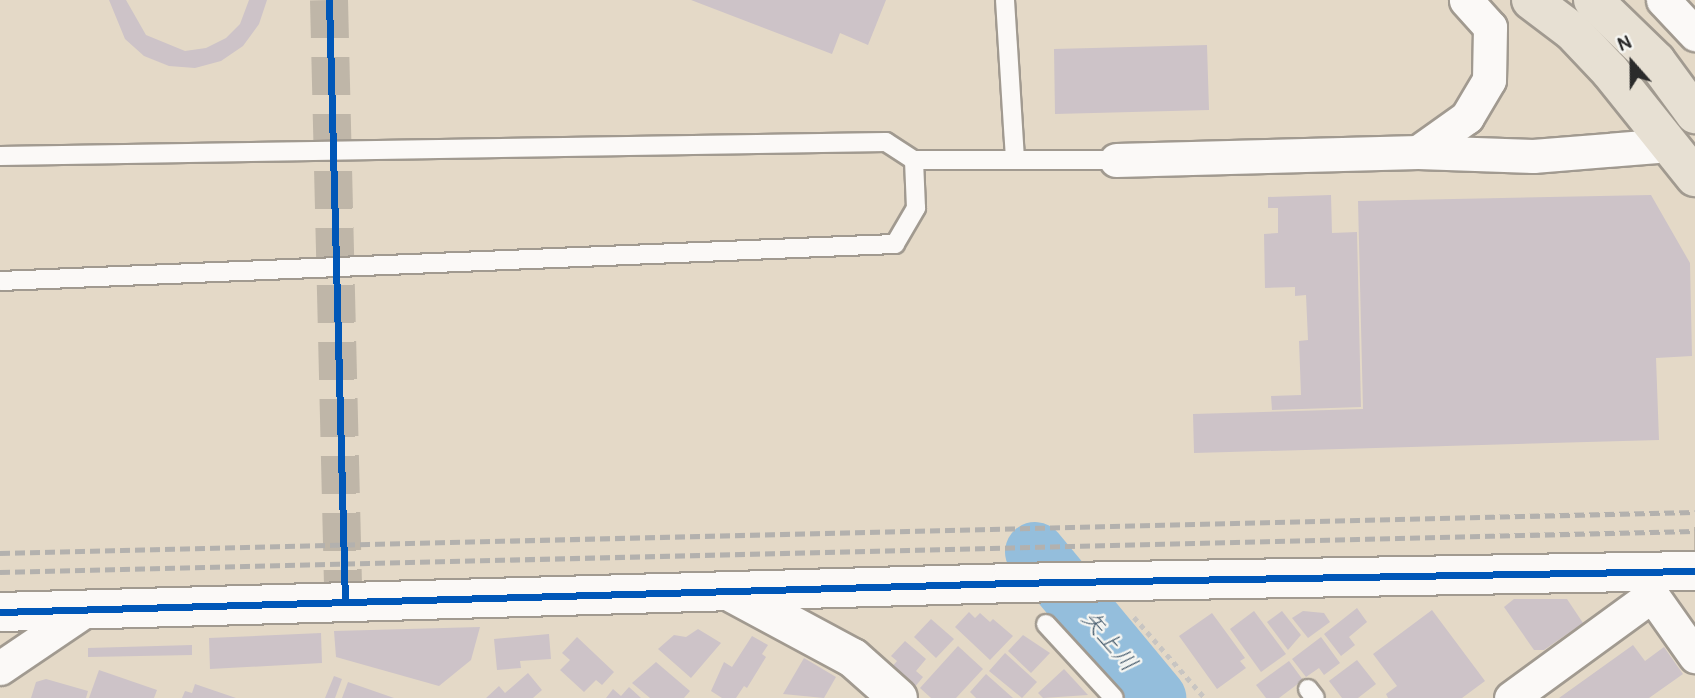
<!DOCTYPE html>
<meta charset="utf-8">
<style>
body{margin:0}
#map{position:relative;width:1695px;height:698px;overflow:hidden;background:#e4d9c7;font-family:Pangolin,"Klee One",sans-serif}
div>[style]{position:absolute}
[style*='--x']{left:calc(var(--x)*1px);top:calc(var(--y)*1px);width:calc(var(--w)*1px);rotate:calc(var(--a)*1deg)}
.river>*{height:60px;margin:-30px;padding:0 30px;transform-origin:30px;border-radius:30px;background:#94bedc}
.building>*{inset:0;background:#cdc3c8}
.tertiary-tunnel>*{height:38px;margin-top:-19px;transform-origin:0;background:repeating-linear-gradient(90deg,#bfb6a8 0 38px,transparent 0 57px)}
.path>*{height:4.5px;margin-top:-2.25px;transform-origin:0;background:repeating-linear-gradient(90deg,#c8c5c2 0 5px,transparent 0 10px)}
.roads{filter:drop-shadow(2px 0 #a19a90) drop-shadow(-2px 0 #a19a90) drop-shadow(0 2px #a19a90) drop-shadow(0 -2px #a19a90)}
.service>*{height:18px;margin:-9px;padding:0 9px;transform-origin:9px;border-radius:9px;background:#fbf9f7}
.minor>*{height:33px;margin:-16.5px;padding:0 16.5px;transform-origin:16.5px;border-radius:16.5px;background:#fbf9f7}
.tertiary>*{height:38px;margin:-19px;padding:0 19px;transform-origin:19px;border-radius:19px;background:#fbf9f7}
.primary>*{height:38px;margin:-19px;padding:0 19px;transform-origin:19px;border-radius:19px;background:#e7e0d3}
.rail>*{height:5px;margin-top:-2.5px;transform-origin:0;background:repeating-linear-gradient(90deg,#b3b1ae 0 10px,transparent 0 15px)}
.cycleway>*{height:7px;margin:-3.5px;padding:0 3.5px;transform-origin:3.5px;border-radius:3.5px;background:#0057b8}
span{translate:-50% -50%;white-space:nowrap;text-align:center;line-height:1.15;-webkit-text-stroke:5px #f6f6f2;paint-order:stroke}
.water-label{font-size:24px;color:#445a6c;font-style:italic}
.north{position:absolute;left:1597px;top:28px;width:70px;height:70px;-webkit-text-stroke:5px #f6f6f2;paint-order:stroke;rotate:339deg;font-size:19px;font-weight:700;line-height:28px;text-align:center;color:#2b2b2b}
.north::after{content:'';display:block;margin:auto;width:24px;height:32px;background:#2b2b2b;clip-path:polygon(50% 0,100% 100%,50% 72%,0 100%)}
</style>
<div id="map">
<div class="river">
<div style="--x:1035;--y:552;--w:190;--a:50.3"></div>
</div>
<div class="building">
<div style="clip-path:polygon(109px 0,126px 0,146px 35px,185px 51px,206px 48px,226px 38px,240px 24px,249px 0,267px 0,259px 24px,243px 46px,221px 61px,195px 68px,169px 66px,144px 56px,125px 39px)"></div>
<div style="clip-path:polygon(691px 0,886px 0,868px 45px,840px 33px,832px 54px)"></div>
<div style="clip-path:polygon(1207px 45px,1209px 110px,1055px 114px,1054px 49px)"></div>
<div style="clip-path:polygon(1331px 195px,1332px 233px,1357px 232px,1361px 407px,1272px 410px,1271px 396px,1301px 395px,1299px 341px,1308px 340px,1306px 295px,1295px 296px,1295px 287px,1265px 288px,1264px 234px,1278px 233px,1278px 208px,1268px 208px,1268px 197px)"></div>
<div style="clip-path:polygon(1651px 195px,1690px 263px,1692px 356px,1656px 358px,1659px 440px,1194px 453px,1193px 414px,1363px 409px,1358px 201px)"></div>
<div style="clip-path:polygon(1514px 599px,1567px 599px,1583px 623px,1544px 650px,1534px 650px,1504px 607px)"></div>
<div style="clip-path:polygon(1357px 608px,1367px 622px,1349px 637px,1355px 645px,1341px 656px,1324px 634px)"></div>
<div style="clip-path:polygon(1432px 610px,1485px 681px,1462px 698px,1388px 698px,1386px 694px,1397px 686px,1373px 654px)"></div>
<div style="clip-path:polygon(1254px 611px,1286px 654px,1261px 672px,1230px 629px)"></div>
<div style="clip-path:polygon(1282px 611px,1301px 635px,1288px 650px,1267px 622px)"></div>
<div style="clip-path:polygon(1303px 611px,1324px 613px,1330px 622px,1308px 638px,1292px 618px)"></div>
<div style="clip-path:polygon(969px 612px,975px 618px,980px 613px,990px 622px,993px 619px,1013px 636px,990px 660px,955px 627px)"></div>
<div style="clip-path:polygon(1212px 613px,1245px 658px,1240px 661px,1246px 668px,1217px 689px,1179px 636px)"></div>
<div style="clip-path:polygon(931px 619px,954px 639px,936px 658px,914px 637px)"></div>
<div style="clip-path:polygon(480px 627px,471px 660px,439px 686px,336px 657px,334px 631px)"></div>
<div style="clip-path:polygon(698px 629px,721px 643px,691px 678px,658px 649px,674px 635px,686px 637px)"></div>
<div style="clip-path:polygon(321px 633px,322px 663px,210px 669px,209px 638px)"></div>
<div style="clip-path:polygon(549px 634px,551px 659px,520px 661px,521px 668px,497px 670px,494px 639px)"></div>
<div style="clip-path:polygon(1023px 635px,1050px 653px,1031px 673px,1008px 651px)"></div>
<div style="clip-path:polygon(752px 636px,768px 645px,762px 654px,766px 657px,747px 688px,744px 686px,736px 698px,722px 698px,711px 691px,724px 662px,732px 667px)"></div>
<div style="clip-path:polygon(577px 637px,614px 672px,602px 685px,596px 680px,584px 692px,560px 670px,570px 660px,562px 653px)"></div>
<div style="clip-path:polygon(1321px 637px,1340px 663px,1324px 675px,1319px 668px,1306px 677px,1292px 659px)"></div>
<div style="clip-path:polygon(905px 641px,926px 659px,916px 671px,923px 677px,914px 688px,891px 668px,897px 661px,891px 656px)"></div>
<div style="clip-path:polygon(192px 645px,192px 655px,88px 657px,88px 648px)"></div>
<div style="clip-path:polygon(1633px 645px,1645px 661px,1664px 647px,1683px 674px,1649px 698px,1559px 698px)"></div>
<div style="clip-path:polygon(958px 646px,983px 669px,956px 698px,931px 698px,920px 688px)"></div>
<div style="clip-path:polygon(1005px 653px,1037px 682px,1022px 698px,989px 671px)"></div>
<div style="clip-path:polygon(804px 658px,836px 677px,824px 698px,783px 694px)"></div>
<div style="clip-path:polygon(1357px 660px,1376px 684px,1358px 698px,1342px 698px,1329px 681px)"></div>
<div style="clip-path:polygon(1289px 661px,1303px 680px,1279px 698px,1266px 698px,1256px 685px)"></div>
<div style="clip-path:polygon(656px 662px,690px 691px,684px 698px,650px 698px,632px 683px)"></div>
<div style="clip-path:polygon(1064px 669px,1088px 695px,1043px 698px,1038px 693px)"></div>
<div style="clip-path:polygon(99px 670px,157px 690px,154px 698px,89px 698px)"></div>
<div style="clip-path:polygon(528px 673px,542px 690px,533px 698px,486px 698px,499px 686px,505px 693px)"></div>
<div style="clip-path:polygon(986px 674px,1013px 698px,976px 698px,970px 692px)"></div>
<div style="clip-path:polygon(334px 676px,342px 679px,335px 698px,325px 698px)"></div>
<div style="clip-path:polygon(46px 679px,88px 691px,86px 698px,31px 698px,36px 682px)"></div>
<div style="clip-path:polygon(348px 682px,394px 698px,342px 698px)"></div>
<div style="clip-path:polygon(195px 684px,236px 698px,182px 698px,185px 691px,192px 693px)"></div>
<div style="clip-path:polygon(629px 687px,641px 698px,606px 698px,613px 689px,621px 696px)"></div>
</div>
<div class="tertiary-tunnel">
<div style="--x:329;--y:0;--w:585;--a:88.63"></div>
<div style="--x:1694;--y:546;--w:1;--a:0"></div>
</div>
<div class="path">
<div style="--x:1134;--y:617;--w:108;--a:48.8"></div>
</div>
<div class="roads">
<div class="service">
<div style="--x:1005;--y:0;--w:158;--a:86.4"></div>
<div style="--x:0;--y:156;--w:886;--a:-0.91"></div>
<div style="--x:886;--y:142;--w:33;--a:33"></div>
<div style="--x:914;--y:160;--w:202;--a:0"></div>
<div style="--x:0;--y:281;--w:896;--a:-2.37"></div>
<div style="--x:895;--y:244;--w:42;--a:-59.7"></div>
<div style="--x:916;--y:208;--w:48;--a:-92.4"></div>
<div style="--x:1046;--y:624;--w:100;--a:47.4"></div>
<div style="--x:1308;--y:689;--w:11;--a:52"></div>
</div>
<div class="minor">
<div style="--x:1663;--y:0;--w:47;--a:46.7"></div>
<div style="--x:1418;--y:152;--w:60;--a:-35.5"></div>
<div style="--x:1467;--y:117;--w:43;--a:-59.3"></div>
<div style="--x:1489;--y:80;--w:53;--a:-88.9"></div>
<div style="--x:1490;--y:27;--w:36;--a:-132"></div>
<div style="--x:1116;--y:160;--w:302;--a:-1.5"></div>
<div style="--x:1418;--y:152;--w:115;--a:2"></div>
<div style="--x:1533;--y:156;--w:137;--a:-4.6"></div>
<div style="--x:1651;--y:573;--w:22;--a:87"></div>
<div style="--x:1652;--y:595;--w:75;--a:54.8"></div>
<div style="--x:0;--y:668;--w:105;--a:-34.1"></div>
<div style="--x:1511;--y:698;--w:175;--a:-36.1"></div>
</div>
<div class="tertiary">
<div style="--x:734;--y:594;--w:135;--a:28.3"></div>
<div style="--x:853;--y:658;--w:60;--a:41.6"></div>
<div style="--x:0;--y:612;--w:1011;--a:-1.64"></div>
<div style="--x:1011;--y:583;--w:684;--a:-1.01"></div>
</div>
<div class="primary">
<div style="--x:1531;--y:0;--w:51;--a:37.1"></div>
<div style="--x:1572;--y:31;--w:55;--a:46.5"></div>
<div style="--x:1610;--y:71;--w:136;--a:51.3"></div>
<div style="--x:1593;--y:0;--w:88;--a:44.1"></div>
<div style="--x:1656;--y:61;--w:66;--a:53.7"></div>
</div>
</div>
<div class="rail">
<div style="--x:0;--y:553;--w:1695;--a:-1.39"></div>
<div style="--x:0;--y:572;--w:1695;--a:-1.39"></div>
</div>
<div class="cycleway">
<div style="--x:329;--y:0;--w:602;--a:88.48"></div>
<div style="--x:0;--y:612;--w:1011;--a:-1.64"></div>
<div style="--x:1011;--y:583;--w:684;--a:-1.01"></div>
</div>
<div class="water-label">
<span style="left:1109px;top:641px;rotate:50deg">矢上川</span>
</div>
<div class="north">N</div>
</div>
